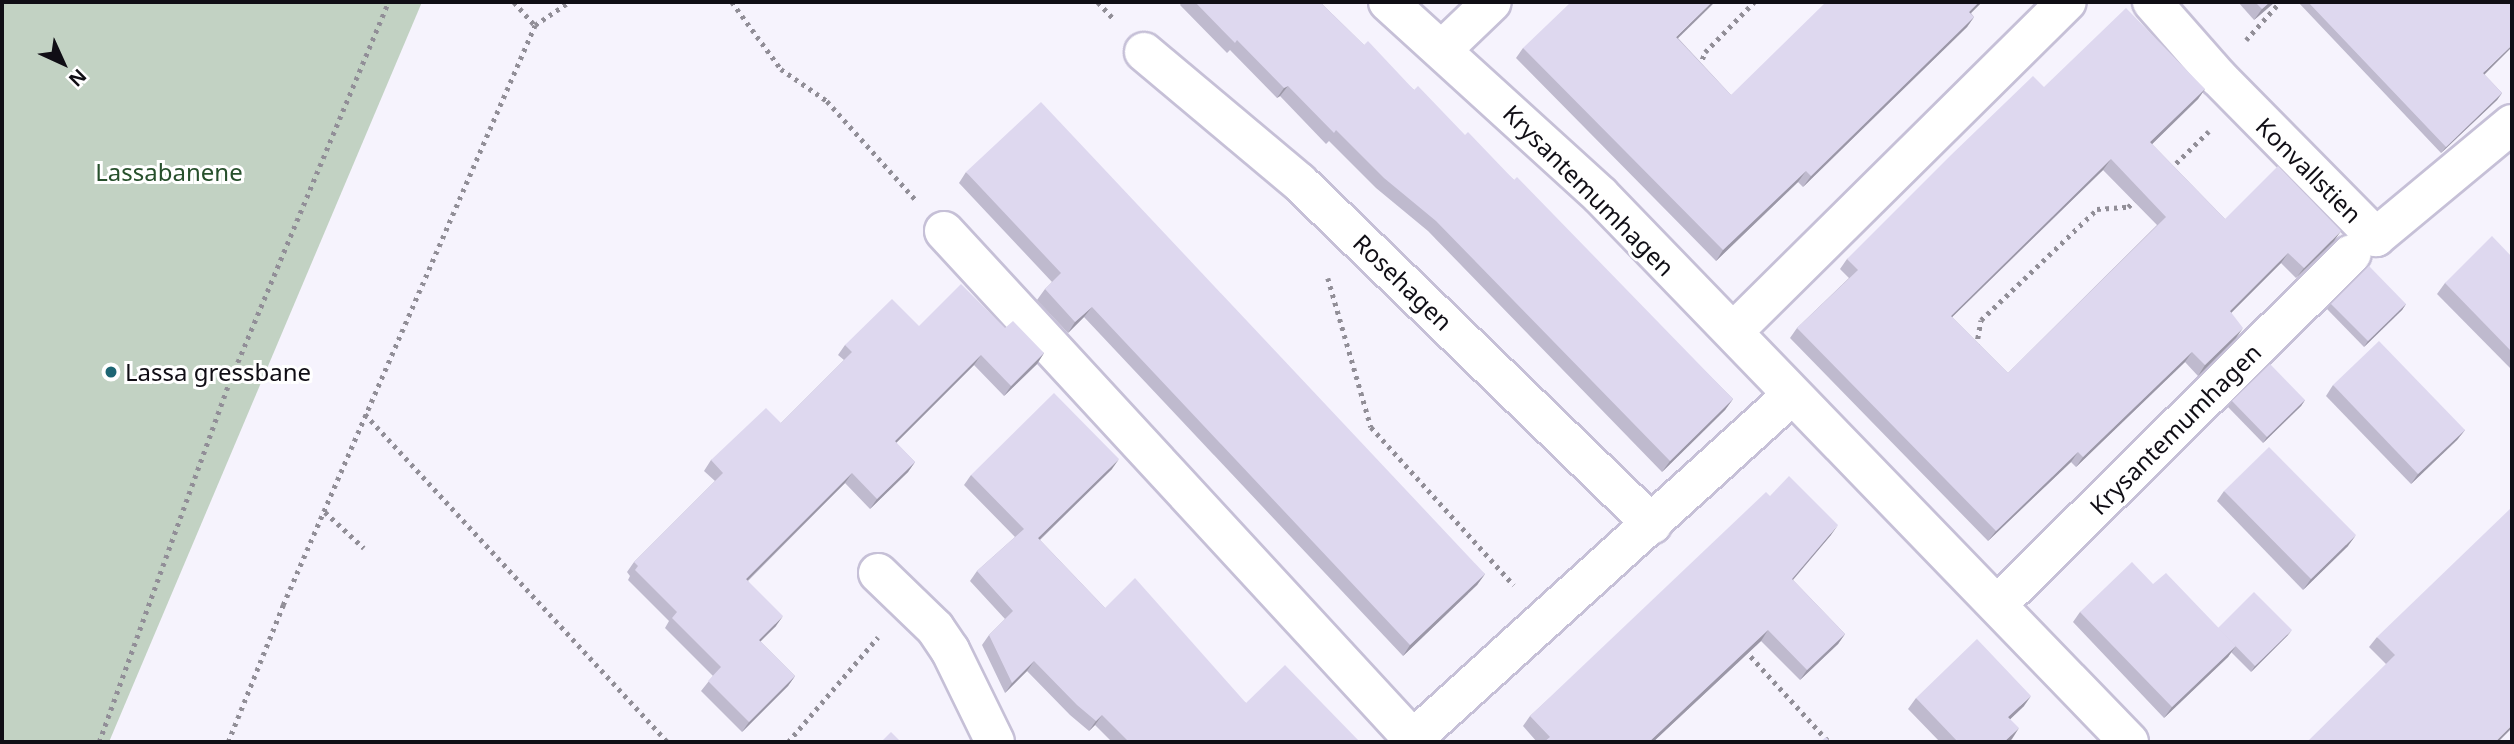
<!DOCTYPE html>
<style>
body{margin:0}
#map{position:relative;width:2514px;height:744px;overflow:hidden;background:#f6f3fd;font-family:"Noto Sans",sans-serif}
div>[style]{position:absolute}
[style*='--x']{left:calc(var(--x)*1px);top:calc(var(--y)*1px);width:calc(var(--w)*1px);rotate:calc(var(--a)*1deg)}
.green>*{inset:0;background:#c2d2c3}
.path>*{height:4.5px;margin-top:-2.25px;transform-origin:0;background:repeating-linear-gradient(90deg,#918e97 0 3.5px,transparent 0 8.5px)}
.roads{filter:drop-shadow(2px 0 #c6c0d7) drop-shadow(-2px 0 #c6c0d7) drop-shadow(0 2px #c6c0d7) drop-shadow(0 -2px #c6c0d7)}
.minor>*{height:38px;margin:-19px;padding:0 19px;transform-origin:19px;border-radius:19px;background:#fff}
.wall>*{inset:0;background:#bfbace}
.shaded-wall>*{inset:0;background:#9b97a7}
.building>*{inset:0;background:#ded8ef}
.dots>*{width:19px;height:19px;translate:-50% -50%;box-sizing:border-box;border:4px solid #fff;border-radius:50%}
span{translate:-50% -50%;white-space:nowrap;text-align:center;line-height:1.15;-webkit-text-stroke:6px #fff;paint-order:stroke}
.street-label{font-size:24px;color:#100e15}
.park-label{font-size:24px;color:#27502c}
.poi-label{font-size:24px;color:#100e15}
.left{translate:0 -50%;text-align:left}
.frame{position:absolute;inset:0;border:4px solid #100e15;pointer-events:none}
.north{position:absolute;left:28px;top:28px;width:70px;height:70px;-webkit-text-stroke:5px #fff;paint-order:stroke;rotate:135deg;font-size:19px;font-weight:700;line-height:28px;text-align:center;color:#100e15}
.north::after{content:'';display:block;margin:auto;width:24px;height:32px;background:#100e15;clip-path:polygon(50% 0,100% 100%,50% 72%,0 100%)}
</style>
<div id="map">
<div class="green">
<div style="clip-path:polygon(2px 2px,422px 2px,109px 742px,2px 742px)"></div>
</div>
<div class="path">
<div style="--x:514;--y:2;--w:31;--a:48"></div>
<div style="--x:732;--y:2;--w:83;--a:53.8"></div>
<div style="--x:781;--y:69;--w:56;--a:34.8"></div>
<div style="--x:827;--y:101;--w:132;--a:48.1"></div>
<div style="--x:1098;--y:2;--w:25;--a:47"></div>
<div style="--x:2246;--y:40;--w:51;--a:-48.2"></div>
<div style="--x:1699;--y:67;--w:16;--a:-68"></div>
<div style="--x:1705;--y:52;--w:70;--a:-45.6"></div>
<div style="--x:2170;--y:169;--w:54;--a:-44.3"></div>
<div style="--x:1328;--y:278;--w:155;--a:73.9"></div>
<div style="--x:1371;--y:427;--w:213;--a:47.9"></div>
<div style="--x:1976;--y:347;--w:27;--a:-80"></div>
<div style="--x:1981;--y:320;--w:161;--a:-43.7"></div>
<div style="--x:2097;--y:209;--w:31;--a:-4"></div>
<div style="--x:2128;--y:207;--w:13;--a:-42"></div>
<div style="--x:365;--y:414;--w:447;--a:47.3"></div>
<div style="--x:325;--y:512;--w:53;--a:42.7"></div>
<div style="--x:1745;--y:650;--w:125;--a:47.6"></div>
<div style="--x:99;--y:742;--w:387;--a:-70.1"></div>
<div style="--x:231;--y:378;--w:407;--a:-67.3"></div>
<div style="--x:228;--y:742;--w:148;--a:-68.1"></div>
<div style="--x:283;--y:605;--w:632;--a:-66.52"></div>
<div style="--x:535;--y:25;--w:41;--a:-34.1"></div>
<div style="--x:788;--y:742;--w:138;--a:-49.4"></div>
</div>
<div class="roads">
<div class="minor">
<div style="--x:1388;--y:2;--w:287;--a:42.3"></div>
<div style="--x:1600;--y:195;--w:761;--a:45.96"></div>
<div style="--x:2152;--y:2;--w:100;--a:48.7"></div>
<div style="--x:2218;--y:77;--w:225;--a:45.4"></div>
<div style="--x:2376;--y:237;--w:177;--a:-39.7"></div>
<div style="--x:1444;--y:48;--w:66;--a:-43.8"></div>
<div style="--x:1144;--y:52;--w:202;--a:40"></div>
<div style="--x:1299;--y:182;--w:492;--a:44.1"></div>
<div style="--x:944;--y:231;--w:691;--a:47.29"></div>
<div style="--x:1734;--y:331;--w:468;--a:-44.7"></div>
<div style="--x:878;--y:573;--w:79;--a:44"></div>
<div style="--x:935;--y:628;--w:27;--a:56"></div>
<div style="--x:950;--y:650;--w:102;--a:63.9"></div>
<div style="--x:1999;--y:603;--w:496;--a:-44.7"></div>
<div style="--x:1416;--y:742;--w:4;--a:-135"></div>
<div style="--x:1413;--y:739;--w:510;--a:-42.22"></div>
</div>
</div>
<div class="wall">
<div style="clip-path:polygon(1182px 2px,1320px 2px,1364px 45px,1514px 180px,1733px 399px,1725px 410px,1662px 472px,1428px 231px,1376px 188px,1329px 141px,1326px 144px,1280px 96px,1277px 98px,1230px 50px,1227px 53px,1180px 5px)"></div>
<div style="clip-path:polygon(1982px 2px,1971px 13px,1974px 17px,1967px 27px,1803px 187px,1798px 182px,1716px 261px,1516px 58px,1523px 48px,1678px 38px,1731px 95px)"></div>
<div style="clip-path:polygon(2238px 2px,2275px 2px,2254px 20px)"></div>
<div style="clip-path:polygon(2298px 2px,2512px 2px,2484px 74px,2502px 93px,2497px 100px,2441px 153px)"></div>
<div style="clip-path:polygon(evenodd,2205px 89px,2198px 99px,2152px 144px,2225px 219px,2334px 241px,2296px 278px,2281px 263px,2231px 313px,2236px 338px,2198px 376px,2185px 362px,2076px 467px,2071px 462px,1988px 541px,1790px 338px,1797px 328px,1849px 278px,1840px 269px,1847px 259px,2205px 89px,2103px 170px,2157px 225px,2008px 373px,1952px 317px,2103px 170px)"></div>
<div style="clip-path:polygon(966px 172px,1485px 574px,1477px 585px,1403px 656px,1084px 317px,1068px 333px,1037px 300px,1045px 289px,1052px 282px,959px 183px)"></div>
<div style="clip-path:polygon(2512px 257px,2512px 370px,2437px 294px,2445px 283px)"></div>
<div style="clip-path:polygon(2331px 304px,2406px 304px,2402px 310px,2364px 347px,2327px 309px)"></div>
<div style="clip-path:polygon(919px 326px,1005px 328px,1044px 353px,1037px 364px,1004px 396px,974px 365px,896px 443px,915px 462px,908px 472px,870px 509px,845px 483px,748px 581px,776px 626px,760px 641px,795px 676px,788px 686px,742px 732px,701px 691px,713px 676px,665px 628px,669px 621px,628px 580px,630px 576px,627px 572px,634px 562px,715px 481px,704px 471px,711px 460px,781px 423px,844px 360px,838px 355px,845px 345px)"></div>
<div style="clip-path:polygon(2333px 385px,2465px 430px,2457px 440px,2411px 484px,2326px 396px)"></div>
<div style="clip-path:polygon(2305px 400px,2301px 406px,2263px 443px,2228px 407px,2232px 401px)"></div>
<div style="clip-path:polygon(1112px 469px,1040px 540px,1105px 608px,1246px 703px,1360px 742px,1112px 742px,1095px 725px,1089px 731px,1070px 715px,1027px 671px,1005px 693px,982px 645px,989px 635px,1005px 619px,970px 581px,977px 571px,1015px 537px,964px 485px,971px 475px)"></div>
<div style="clip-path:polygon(2224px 491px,2348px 546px,2303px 590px,2217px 501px)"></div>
<div style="clip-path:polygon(1770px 496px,1831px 535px,1793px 580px,1845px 634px,1838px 644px,1800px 680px,1761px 641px,1653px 742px,1537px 742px,1523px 726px,1530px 716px)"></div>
<div style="clip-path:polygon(2153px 584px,2218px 628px,2288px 635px,2251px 672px,2231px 652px,2228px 657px,2164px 718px,2073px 622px,2080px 612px)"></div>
<div style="clip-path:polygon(2377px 637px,2512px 728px,2386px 664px,2369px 647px)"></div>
<div style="clip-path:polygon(1916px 698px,2024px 706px,2010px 719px,2012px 739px,2008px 742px,1940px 742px,1908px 709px)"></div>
</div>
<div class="shaded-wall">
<div style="clip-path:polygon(1712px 2px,1715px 2px,1669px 47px,1676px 37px)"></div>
<div style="clip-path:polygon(1979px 2px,1982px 2px,1962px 22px,1969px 12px)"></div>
<div style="clip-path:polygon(2270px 2px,2275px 2px,2254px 20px,2262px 9px)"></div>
<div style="clip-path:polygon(1974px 17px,1967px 27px,1803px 187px,1811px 176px)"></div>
<div style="clip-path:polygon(2512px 45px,2512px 47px,2479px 80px,2483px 73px)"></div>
<div style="clip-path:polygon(1288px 86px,1280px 96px,1277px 98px,1284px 88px)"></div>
<div style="clip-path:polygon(2205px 89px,2198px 99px,2143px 153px,2150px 142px)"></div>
<div style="clip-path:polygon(2502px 93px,2497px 100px,2441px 153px,2446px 147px)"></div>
<div style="clip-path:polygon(2111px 159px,2103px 170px,1943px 326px,1951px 316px)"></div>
<div style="clip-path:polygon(1806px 171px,1798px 182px,1716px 261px,1723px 250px)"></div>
<div style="clip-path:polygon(2341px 231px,2334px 241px,2296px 278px,2304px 268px)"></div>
<div style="clip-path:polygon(2288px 253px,2281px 263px,2223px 321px,2230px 311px)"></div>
<div style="clip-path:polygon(2406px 304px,2402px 310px,2364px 347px,2368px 341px)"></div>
<div style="clip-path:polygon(1092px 307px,1084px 317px,1068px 333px,1075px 322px)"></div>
<div style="clip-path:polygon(2243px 328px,2236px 338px,2198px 376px,2205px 365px)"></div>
<div style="clip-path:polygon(2192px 352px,2185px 362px,2076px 467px,2083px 457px)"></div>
<div style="clip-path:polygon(1044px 353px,1037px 364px,1004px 396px,1011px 386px)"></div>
<div style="clip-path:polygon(981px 355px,974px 365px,888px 451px,895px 441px)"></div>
<div style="clip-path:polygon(1733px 399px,1725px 410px,1662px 472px,1670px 461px)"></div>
<div style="clip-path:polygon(2305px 400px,2301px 406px,2263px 443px,2267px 437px)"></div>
<div style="clip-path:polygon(2465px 430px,2457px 440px,2411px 484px,2418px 474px)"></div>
<div style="clip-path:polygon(2078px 452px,2071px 462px,1988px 541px,1996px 531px)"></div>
<div style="clip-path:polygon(1119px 459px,1112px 469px,1031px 548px,1038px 538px)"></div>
<div style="clip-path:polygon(915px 462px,908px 472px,870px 509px,877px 499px)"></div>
<div style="clip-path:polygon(852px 473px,845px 483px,739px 589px,746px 579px)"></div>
<div style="clip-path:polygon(1838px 525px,1831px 535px,1785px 589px,1792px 579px)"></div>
<div style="clip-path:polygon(2356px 535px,2348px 546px,2303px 590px,2311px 579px)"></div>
<div style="clip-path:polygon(1485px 574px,1477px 585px,1403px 656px,1410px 645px)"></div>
<div style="clip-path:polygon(783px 616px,776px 626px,752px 650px,759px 640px)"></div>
<div style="clip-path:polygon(1768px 630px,1761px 641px,1653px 742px,1649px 742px)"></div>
<div style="clip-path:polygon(2292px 630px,2288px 635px,2251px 672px,2255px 666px)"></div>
<div style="clip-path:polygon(1845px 634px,1838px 644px,1800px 680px,1807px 670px)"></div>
<div style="clip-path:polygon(2236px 646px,2228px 657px,2164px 718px,2172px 707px)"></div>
<div style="clip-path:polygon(1034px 661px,1027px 671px,1005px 693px,1012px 683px)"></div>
<div style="clip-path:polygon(795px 676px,788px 686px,742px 732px,749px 722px)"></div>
<div style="clip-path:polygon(2031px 696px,2024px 706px,2001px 728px,2008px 717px)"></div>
<div style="clip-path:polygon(1102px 715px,1095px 725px,1089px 731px,1096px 721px)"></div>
<div style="clip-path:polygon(2512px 725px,2512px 728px,2498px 742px,2495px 742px)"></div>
<div style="clip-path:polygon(2019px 728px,2012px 739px,2008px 742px,2004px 742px)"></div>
</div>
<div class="building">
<div style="clip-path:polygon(1195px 2px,1320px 2px,1364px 45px,1368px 41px,1414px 90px,1418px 86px,1465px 135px,1468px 132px,1514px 180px,1517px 177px,1733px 399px,1670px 461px,1436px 221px,1384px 178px,1336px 130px,1334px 133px,1288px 86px,1284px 88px,1237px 40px,1235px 43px)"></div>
<div style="clip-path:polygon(1571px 2px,1712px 2px,1676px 37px,1731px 95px,1826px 2px,1979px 2px,1969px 12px,1974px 17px,1811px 176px,1806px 171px,1723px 250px,1523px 48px)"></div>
<div style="clip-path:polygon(2255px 2px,2270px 2px,2262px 9px)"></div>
<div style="clip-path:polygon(2308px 2px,2512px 2px,2512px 45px,2483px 73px,2502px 93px,2446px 147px)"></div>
<div style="clip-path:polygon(evenodd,2126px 8px,2205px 89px,2150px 142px,2225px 219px,2278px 166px,2341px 231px,2304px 268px,2288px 253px,2230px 311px,2243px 328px,2205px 365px,2192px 352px,2083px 457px,2078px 452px,1996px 531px,1797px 328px,1858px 270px,1847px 259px,1951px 155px,2033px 76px,2044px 87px,2126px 8px,2111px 159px,2166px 217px,2008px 373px,1951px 316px,2111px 159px)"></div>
<div style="clip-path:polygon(1041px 102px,1485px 574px,1410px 645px,1092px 307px,1075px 322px,1045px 289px,1061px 273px,966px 172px)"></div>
<div style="clip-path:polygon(2492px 236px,2512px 257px,2512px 352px,2445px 283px)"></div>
<div style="clip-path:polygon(2369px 266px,2406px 304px,2368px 341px,2331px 304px)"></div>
<div style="clip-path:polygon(961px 284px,1005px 328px,1013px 321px,1044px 353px,1011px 386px,981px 355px,895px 441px,915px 462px,877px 499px,852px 473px,746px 579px,783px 616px,759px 640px,795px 676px,749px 722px,708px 681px,721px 667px,672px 618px,677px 612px,635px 570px,638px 566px,634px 562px,723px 473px,711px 460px,766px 408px,781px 423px,852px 352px,845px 345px,892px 299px,919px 326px)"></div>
<div style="clip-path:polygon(2379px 341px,2465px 430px,2418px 474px,2333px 385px)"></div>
<div style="clip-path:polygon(2270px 364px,2305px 400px,2267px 437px,2232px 401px)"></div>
<div style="clip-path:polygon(1054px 393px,1119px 459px,1038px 538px,1105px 608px,1135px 578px,1246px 703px,1285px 665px,1360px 742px,1129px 742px,1102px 715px,1096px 721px,1077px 705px,1034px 661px,1012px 683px,989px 635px,1013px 611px,977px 571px,1024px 529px,971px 475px)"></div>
<div style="clip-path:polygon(2269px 447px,2356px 535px,2311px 579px,2224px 491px)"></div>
<div style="clip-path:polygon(1789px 476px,1838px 525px,1792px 579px,1845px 634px,1807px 670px,1768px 630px,1649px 742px,1544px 742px,1550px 737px,1530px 716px,1766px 492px,1770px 496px)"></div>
<div style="clip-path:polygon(2512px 507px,2512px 725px,2495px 742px,2307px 742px,2395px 655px,2377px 637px)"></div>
<div style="clip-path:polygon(2132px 562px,2153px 584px,2166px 573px,2236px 646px,2172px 707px,2080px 612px)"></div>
<div style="clip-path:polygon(2254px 592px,2292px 630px,2255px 666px,2218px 628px)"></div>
<div style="clip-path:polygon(1977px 639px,2031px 696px,2008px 717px,2019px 728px,2004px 742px,1958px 742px,1916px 698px)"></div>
<div style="clip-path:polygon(891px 732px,901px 742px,881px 742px)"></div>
<div style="clip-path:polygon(1826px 737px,1831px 742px,1820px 742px)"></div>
</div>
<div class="dots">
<div style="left:111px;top:372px;background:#1d6573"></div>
</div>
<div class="street-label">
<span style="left:2309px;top:170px;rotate:45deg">Konvallstien</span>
<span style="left:1589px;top:190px;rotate:45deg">Krysantemumhagen</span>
<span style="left:1403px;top:282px;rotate:44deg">Rosehagen</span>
<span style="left:2175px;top:429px;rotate:-45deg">Krysantemumhagen</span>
</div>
<div class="park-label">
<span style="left:169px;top:172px">Lassabanene</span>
</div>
<div class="poi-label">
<span class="left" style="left:125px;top:372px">Lassa gressbane</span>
</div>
<div class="frame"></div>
<div class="north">N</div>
</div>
